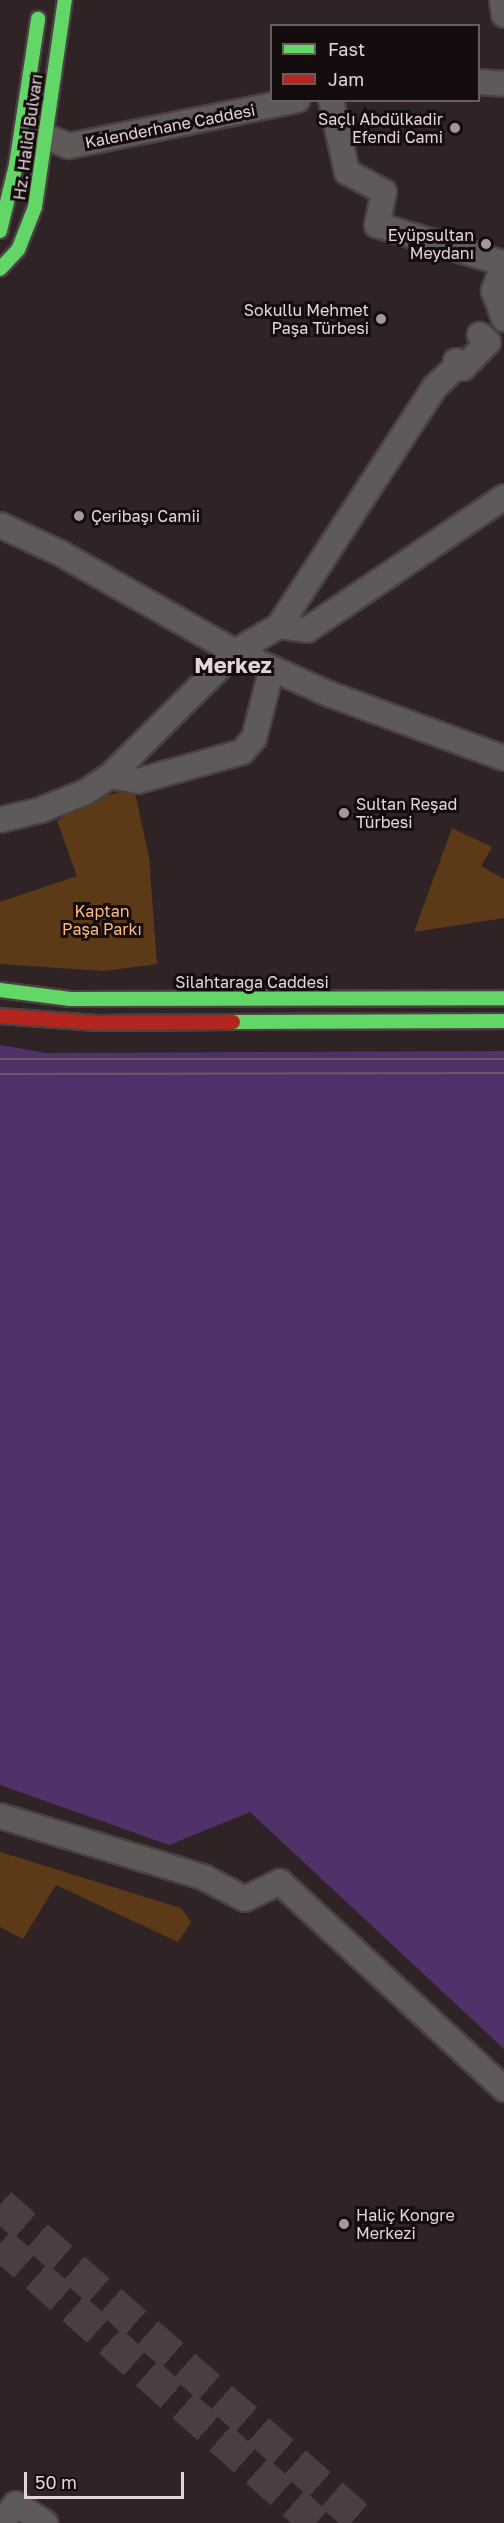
<!DOCTYPE html>
<meta charset="utf-8">
<style>
body{margin:0}
#map{position:relative;width:504px;height:2523px;overflow:hidden;background:#2f2326;font-family:"Golos Text",sans-serif}
div>[style]{position:absolute}
[style*='--x']{left:calc(var(--x)*1px);top:calc(var(--y)*1px);width:calc(var(--w)*1px);rotate:calc(var(--a)*1deg)}
.green>*{inset:0;background:#5c3917}
.water>*{inset:0;background:#503169}
.primary-tunnel>*{height:33px;margin-top:-16.5px;transform-origin:0;background:repeating-linear-gradient(90deg,#4a3e41 0 33px,transparent 0 49px)}
.roads{filter:drop-shadow(2px 0 #4b4043) drop-shadow(-2px 0 #4b4043) drop-shadow(0 2px #4b4043) drop-shadow(0 -2px #4b4043)}
.street>*{height:24px;margin:-12px;padding:0 12px;transform-origin:12px;border-radius:12px;background:#5e5a59}
.fast>*{height:14px;margin:-7px;padding:0 7px;transform-origin:7px;border-radius:7px;background:#63d668}
.jam>*{height:14px;margin:-7px;padding:0 7px;transform-origin:7px;border-radius:7px;background:#b3261e}
.tram>*{height:1.5px;margin:-0.75px;padding:0 0.75px;transform-origin:0.75px;border-radius:0.75px;background:#665f62}
.dots>*{width:16px;height:16px;translate:-50% -50%;box-sizing:border-box;border:3px solid #150c0e;border-radius:50%}
span{translate:-50% -50%;white-space:nowrap;text-align:center;line-height:1.15;-webkit-text-stroke:6px #150c0e;paint-order:stroke}
.poi-label{font-size:16px;color:#e5d5d8}
.right{translate:-100% -50%;text-align:right}
.left{translate:0 -50%;text-align:left}
.street-label{font-size:16px;color:#e5d5d8}
.park-label{font-size:16px;color:#fdbb7f}
.district-label{font-size:22px;color:#e5d5d8;font-weight:700}
.legend{position:absolute;left:270px;top:24px;width:210px;height:78px;box-sizing:border-box;background:#150c0e;border:2px solid #685c5f;margin:0;padding:8px 10px;list-style:none;font-size:18px;color:#e5d5d8}
.legend li{display:flex;align-items:center;gap:12px;height:30px}
.legend b{width:30px;border:2px solid #685c5f}
.scale{position:absolute;left:24px;top:2472px;width:160px;height:27px;box-sizing:border-box;border:3px solid #e5d5d8;border-top:0;padding-left:8px;font-size:18px;line-height:21px;white-space:nowrap;color:#e5d5d8;-webkit-text-stroke:4px #150c0e;paint-order:stroke}
</style>
<div id="map">
<div class="green">
<div style="clip-path:polygon(134px 788px,149px 857px,157px 964px,104px 971px,0 964px,0 902px,77px 876px,57px 821px,91px 800px)"></div>
<div style="clip-path:polygon(452px 828px,492px 847px,481px 866px,504px 879px,504px 918px,414px 932px)"></div>
<div style="clip-path:polygon(0 1852px,181px 1908px,191px 1922px,178px 1942px,56px 1885px,23px 1939px,0 1927px)"></div>
</div>
<div class="water">
<div style="clip-path:polygon(0 1045px,46px 1053px,504px 1051px,504px 2049px,250px 1812px,169px 1845px,0 1785px)"></div>
</div>
<div class="primary-tunnel">
<div style="--x:0;--y:2204;--w:484;--a:41.2"></div>
<div style="--x:0;--y:2243;--w:422;--a:41.5"></div>
</div>
<div class="roads">
<div class="street">
<div style="--x:502;--y:0;--w:15;--a:82"></div>
<div style="--x:478;--y:82;--w:26;--a:4"></div>
<div style="--x:331;--y:100;--w:74;--a:77.5"></div>
<div style="--x:347;--y:172;--w:42;--a:28.4"></div>
<div style="--x:384;--y:192;--w:34;--a:102"></div>
<div style="--x:377;--y:225;--w:132;--a:16.8"></div>
<div style="--x:44;--y:136;--w:27;--a:22"></div>
<div style="--x:69;--y:146;--w:233;--a:-11.4"></div>
<div style="--x:504;--y:263;--w:30;--a:110"></div>
<div style="--x:494;--y:291;--w:30;--a:70"></div>
<div style="--x:456;--y:361;--w:10;--a:45"></div>
<div style="--x:463;--y:368;--w:36;--a:-46"></div>
<div style="--x:488;--y:342;--w:11;--a:-139"></div>
<div style="--x:0;--y:525;--w:66;--a:25"></div>
<div style="--x:60;--y:553;--w:201;--a:29.5"></div>
<div style="--x:235;--y:652;--w:103;--a:24.1"></div>
<div style="--x:329;--y:694;--w:186;--a:20.1"></div>
<div style="--x:279;--y:626;--w:28;--a:8"></div>
<div style="--x:307;--y:630;--w:238;--a:-34"></div>
<div style="--x:110;--y:776;--w:28;--a:10"></div>
<div style="--x:138;--y:781;--w:108;--a:-15.6"></div>
<div style="--x:242;--y:752;--w:18;--a:-49"></div>
<div style="--x:254;--y:738;--w:72;--a:-75.6"></div>
<div style="--x:0;--y:820;--w:42;--a:-13.7"></div>
<div style="--x:41;--y:810;--w:48;--a:-21.8"></div>
<div style="--x:86;--y:792;--w:29;--a:-34"></div>
<div style="--x:110;--y:776;--w:176;--a:-44.8"></div>
<div style="--x:235;--y:652;--w:51;--a:-30.6"></div>
<div style="--x:279;--y:626;--w:284;--a:-56.9"></div>
<div style="--x:434;--y:388;--w:35;--a:-44"></div>
<div style="--x:0;--y:1816;--w:212;--a:16.7"></div>
<div style="--x:203;--y:1877;--w:47;--a:27.6"></div>
<div style="--x:245;--y:1899;--w:39;--a:-26"></div>
<div style="--x:280;--y:1882;--w:305;--a:42.7"></div>
<div style="--x:1;--y:2523;--w:24;--a:-52"></div>
<div style="--x:16;--y:2504;--w:35;--a:33"></div>
</div>
<div class="fast">
<div style="--x:0;--y:231;--w:68;--a:-76.4"></div>
<div style="--x:16;--y:165;--w:148;--a:-81.4"></div>
<div style="--x:0;--y:269;--w:26;--a:-47"></div>
<div style="--x:18;--y:250;--w:46;--a:-68.4"></div>
<div style="--x:35;--y:207;--w:209;--a:-81.8"></div>
<div style="--x:0;--y:990;--w:71;--a:7.3"></div>
<div style="--x:70;--y:999;--w:434;--a:-0.1"></div>
<div style="--x:233;--y:1022;--w:271;--a:-0.2"></div>
</div>
<div class="jam">
<div style="--x:0;--y:1016;--w:97;--a:4.1"></div>
<div style="--x:97;--y:1023;--w:136;--a:-0.4"></div>
</div>
</div>
<div class="tram">
<div style="--x:0;--y:1059;--w:504;--a:0"></div>
<div style="--x:0;--y:1074;--w:504;--a:-0.11"></div>
</div>
<div class="dots">
<div style="left:455px;top:128px;background:#a5979a"></div>
<div style="left:486px;top:244px;background:#a5979a"></div>
<div style="left:381px;top:319px;background:#a5979a"></div>
<div style="left:79px;top:516px;background:#a5979a"></div>
<div style="left:344px;top:813px;background:#a5979a"></div>
<div style="left:344px;top:2224px;background:#a5979a"></div>
</div>
<div class="poi-label">
<span class="right" style="left:443px;top:128px">Saçlı Abdülkadir<br>Efendi Cami</span>
<span class="right" style="left:474px;top:244px">Eyüpsultan<br>Meydanı</span>
<span class="right" style="left:369px;top:319px">Sokullu Mehmet<br>Paşa Türbesi</span>
<span class="left" style="left:91px;top:516px">Çeribaşı Camii</span>
<span class="left" style="left:356px;top:813px">Sultan Reşad<br>Türbesi</span>
<span class="left" style="left:356px;top:2224px">Haliç Kongre<br>Merkezi</span>
</div>
<div class="street-label">
<span style="left:170px;top:126px;rotate:-11deg">Kalenderhane Caddesi</span>
<span style="left:28px;top:137px;rotate:-82deg">Hz. Halid Bulvarı</span>
<span style="left:252px;top:982px">Silahtarağa Caddesi</span>
</div>
<div class="park-label">
<span style="left:102px;top:920px">Kaptan<br>Paşa Parkı</span>
</div>
<div class="district-label">
<span style="left:233px;top:665px">Merkez</span>
</div>
<ul class="legend">
<li><b style="height:8px;background:#63d668"></b>Fast</li>
<li><b style="height:8px;background:#b3261e"></b>Jam</li>
</ul>
<div class="scale">50 m</div>
</div>
